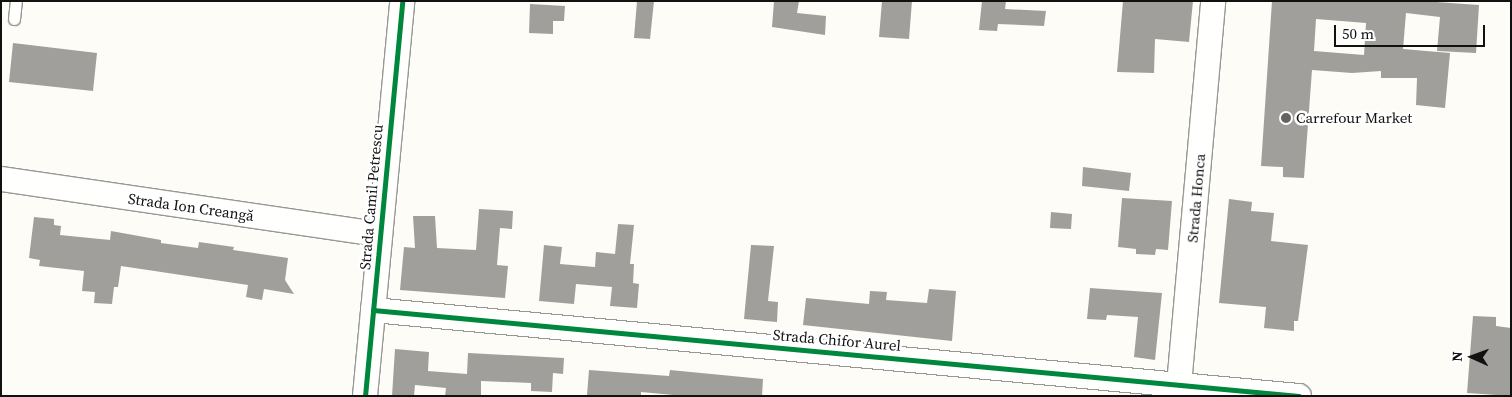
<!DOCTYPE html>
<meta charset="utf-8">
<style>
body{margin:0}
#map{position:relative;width:1512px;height:397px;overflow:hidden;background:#fdfcf7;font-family:"Source Serif 4",serif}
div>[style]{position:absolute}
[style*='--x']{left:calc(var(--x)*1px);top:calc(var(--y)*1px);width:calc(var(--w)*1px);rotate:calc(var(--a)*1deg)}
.building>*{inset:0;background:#a19f9c}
.roads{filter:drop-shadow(1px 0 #979795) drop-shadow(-1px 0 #979795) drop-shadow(0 1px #979795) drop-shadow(0 -1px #979795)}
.service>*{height:11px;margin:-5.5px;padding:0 5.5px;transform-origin:5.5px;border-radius:5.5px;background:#fffffe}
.minor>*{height:24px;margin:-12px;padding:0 12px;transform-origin:12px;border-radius:12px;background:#fffffe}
.cycleway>*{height:5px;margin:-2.5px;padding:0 2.5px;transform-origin:2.5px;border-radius:2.5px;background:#00873e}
.dots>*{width:14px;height:14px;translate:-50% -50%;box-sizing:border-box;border:2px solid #fff;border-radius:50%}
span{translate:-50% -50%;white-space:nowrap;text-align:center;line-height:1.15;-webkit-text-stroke:5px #fff;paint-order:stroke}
.poi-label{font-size:15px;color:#111}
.left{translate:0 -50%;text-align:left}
.street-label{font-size:15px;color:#111}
.frame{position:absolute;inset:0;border:2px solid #111;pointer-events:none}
.north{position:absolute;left:1447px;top:332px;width:50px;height:50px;-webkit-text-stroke:4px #fff;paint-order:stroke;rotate:272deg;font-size:14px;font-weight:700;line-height:20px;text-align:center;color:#111}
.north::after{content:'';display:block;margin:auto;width:18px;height:22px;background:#111;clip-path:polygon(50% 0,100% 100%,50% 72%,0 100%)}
.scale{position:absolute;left:1334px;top:25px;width:151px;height:22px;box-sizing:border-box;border:2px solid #111;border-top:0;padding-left:6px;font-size:15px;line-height:18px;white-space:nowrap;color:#111;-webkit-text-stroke:4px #fff;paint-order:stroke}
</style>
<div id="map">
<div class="building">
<div style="clip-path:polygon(637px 1px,654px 1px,650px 39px,634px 38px)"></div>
<div style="clip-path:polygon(774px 1px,799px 1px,797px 13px,826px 16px,825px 35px,772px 27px)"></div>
<div style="clip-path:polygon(882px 1px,912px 1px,909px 39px,879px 37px)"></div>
<div style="clip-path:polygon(982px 1px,1006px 1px,1005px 9px,1046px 11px,1044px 26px,998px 24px,997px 31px,979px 30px)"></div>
<div style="clip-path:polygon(1123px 1px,1193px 1px,1189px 42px,1155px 39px,1154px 73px,1117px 72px)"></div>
<div style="clip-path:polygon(evenodd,1272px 1px,1422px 1px,1479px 5px,1476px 53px,1437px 51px,1440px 17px,1406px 13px,1403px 49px,1450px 53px,1445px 108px,1416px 105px,1417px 78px,1381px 78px,1381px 71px,1352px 73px,1312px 70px,1304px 178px,1283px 177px,1283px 167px,1261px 166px,1272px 1px,1316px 19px,1366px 23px,1364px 55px,1314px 51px,1316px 19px)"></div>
<div style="clip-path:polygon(530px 4px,565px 6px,564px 21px,553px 21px,553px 34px,529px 33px)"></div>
<div style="clip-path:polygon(13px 43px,97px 53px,93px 91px,9px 82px)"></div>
<div style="clip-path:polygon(1083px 167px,1131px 173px,1129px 191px,1082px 186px)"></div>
<div style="clip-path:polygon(1122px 198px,1172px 201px,1168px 250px,1156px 249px,1155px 255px,1136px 254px,1136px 249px,1118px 247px)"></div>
<div style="clip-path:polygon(1229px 199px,1252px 202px,1251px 211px,1274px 213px,1271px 241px,1308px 245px,1298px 321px,1294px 321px,1294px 331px,1264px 328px,1266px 307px,1219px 303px)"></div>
<div style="clip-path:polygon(479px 209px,513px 211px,512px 229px,500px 228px,497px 265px,508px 266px,505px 298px,400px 290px,404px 247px,415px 248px,413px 216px,435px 216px,437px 248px,476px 250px)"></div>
<div style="clip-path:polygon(1051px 212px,1072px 214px,1071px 229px,1050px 228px)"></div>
<div style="clip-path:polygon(34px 217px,54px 219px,54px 225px,61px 226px,60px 235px,110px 240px,111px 231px,161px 240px,161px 243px,198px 248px,199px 242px,234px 247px,233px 250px,288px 258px,285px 280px,294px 294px,264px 289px,262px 300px,246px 297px,248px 285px,121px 266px,118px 287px,114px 287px,112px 304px,94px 303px,95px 292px,82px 291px,84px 271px,39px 266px,40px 260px,29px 258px)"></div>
<div style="clip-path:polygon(618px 224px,634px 225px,630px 264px,634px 264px,633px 283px,639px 284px,637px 308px,610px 306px,612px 287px,576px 284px,574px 304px,539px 301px,544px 245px,562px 247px,560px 264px,595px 267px,596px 252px,615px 254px)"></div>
<div style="clip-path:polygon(751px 245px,774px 246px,768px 301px,778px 302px,777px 322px,744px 319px)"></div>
<div style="clip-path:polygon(1090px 288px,1162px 293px,1155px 360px,1134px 357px,1138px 317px,1107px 315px,1106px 320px,1087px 319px)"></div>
<div style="clip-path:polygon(929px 289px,956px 291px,952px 341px,803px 325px,806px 298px,869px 304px,870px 291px,887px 292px,886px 300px,927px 303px)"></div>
<div style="clip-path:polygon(1473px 316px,1496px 317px,1496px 326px,1511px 328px,1511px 396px,1467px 393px)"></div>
<div style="clip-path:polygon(395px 349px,429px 352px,428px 371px,467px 374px,468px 353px,564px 358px,563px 374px,553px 373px,552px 392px,531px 391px,531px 383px,481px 381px,481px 396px,445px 396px,446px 388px,415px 385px,414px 396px,392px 396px)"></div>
<div style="clip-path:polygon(589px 370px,669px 376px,670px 370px,763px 379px,762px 396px,684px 396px,641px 392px,641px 396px,587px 395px)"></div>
</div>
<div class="roads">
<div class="service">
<div style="--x:14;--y:19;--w:18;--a:-84"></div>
</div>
<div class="minor">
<div style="--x:1;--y:179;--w:383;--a:8.3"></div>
<div style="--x:373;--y:310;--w:930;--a:5.31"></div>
<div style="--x:365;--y:396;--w:397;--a:-84.6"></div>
<div style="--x:1178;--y:396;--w:397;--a:-84.9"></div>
</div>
</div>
<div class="cycleway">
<div style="--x:373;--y:310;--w:930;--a:5.31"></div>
<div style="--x:365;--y:396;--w:397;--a:-84.6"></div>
</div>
<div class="dots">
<div style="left:1286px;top:118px;background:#646362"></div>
</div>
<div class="poi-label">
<span class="left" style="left:1296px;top:118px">Carrefour Market</span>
</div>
<div class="street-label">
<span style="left:371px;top:197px;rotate:-85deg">Strada Camil Petrescu</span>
<span style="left:1196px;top:198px;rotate:-85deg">Strada Honca</span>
<span style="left:191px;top:207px;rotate:8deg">Strada Ion Creangă</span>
<span style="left:837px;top:340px;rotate:5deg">Strada Chifor Aurel</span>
</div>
<div class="frame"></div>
<div class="north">N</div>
<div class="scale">50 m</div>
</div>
